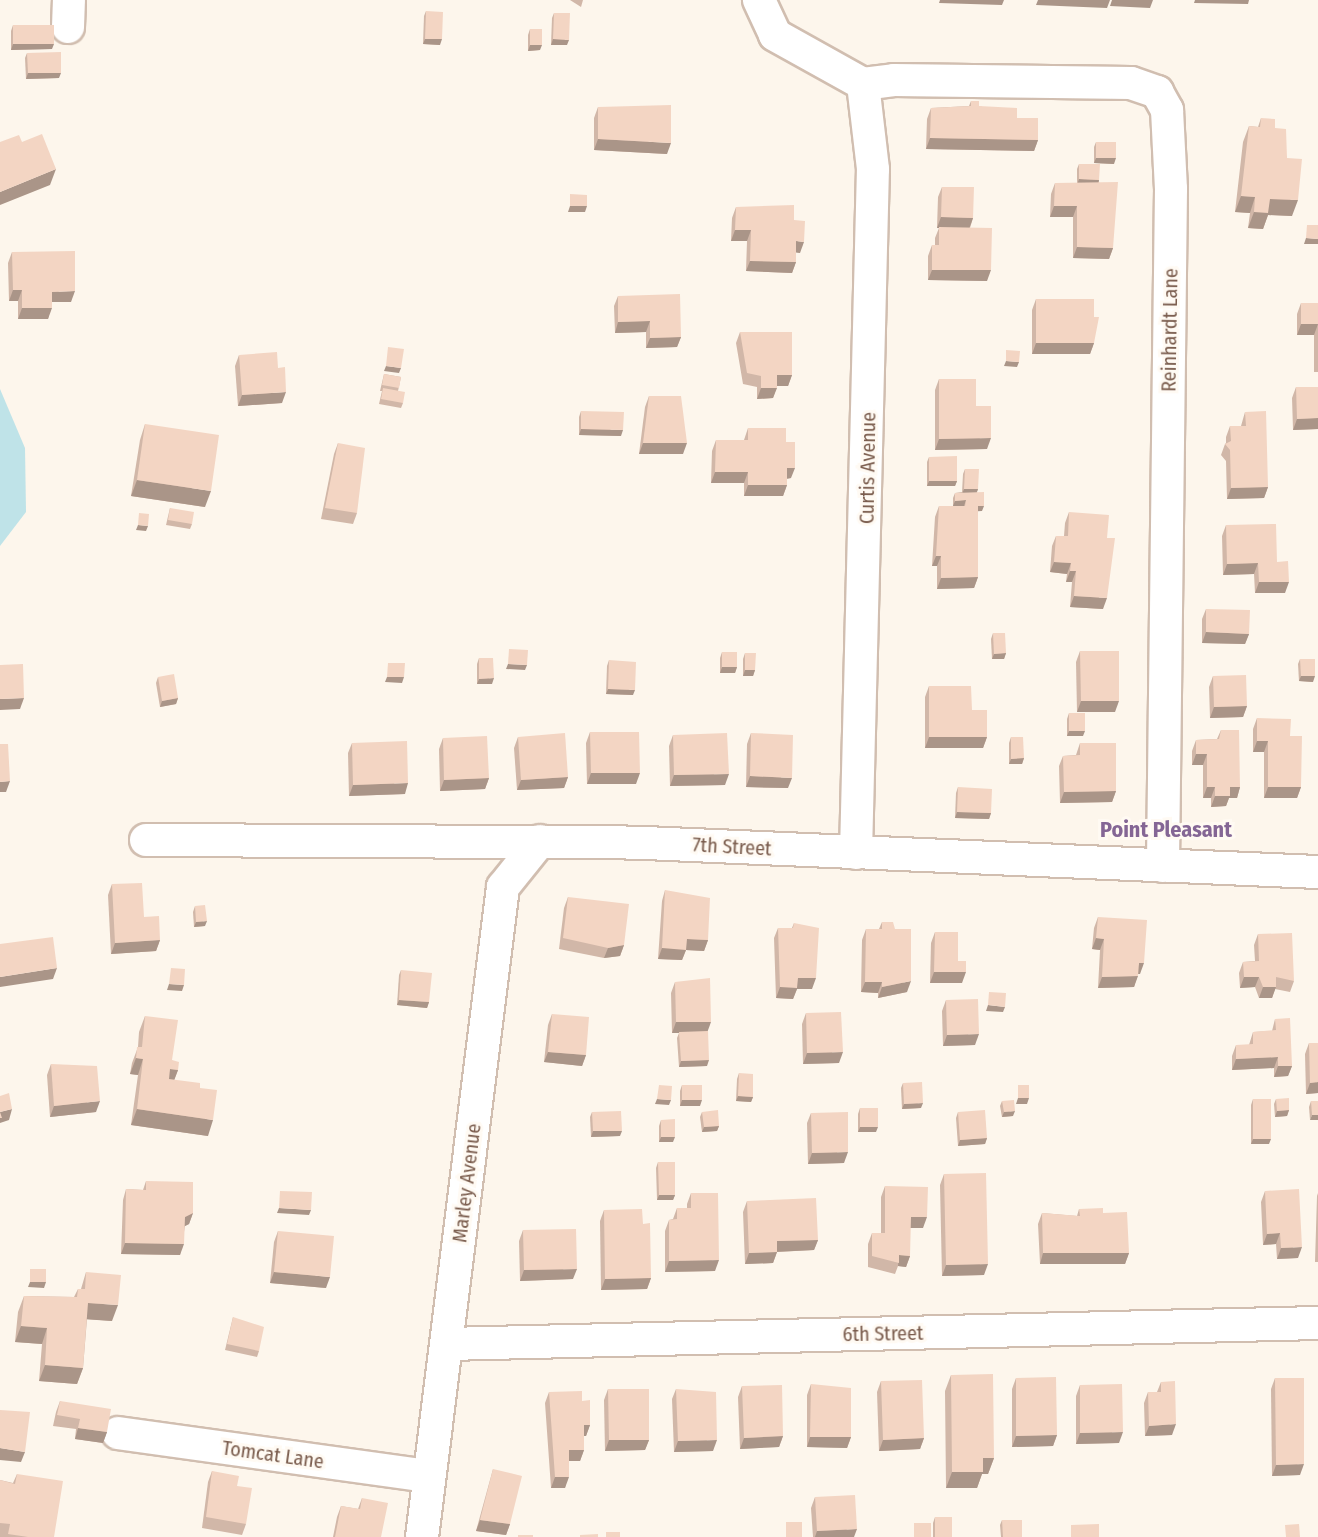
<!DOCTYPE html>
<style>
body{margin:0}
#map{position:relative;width:1318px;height:1537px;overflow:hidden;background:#fdf6ec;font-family:"Fira Sans Condensed",sans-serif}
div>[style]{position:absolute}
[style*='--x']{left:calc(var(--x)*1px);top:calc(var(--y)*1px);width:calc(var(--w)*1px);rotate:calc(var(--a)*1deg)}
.water>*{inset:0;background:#bfe3e8}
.roads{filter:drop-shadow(2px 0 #d1beb0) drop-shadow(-2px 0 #d1beb0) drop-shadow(0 2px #d1beb0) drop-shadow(0 -2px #d1beb0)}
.minor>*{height:32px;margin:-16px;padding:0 16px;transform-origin:16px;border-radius:16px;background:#fff}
.wall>*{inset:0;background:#d1b7a8}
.shaded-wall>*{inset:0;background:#aa9588}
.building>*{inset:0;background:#f3d5c3}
span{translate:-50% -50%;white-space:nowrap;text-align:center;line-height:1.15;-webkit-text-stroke:6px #fffaf3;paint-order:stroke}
.street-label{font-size:20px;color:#7a5c4d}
.neighbourhood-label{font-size:22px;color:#846695;font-weight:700}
</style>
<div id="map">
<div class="water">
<div style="clip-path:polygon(0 389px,25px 448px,26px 512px,0 546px)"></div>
</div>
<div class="roads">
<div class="minor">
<div style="--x:759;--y:0;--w:38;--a:65"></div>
<div style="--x:775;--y:35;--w:101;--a:29.1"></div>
<div style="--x:68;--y:27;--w:27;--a:-88"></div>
<div style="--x:863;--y:84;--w:31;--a:-7"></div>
<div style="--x:894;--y:80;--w:237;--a:0.7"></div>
<div style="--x:1131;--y:83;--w:28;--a:19"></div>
<div style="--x:1157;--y:92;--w:21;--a:61"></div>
<div style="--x:1167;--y:110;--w:79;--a:87.1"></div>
<div style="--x:1171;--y:189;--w:677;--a:90.68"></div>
<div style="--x:146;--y:840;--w:499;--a:0.3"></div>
<div style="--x:645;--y:843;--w:674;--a:2.47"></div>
<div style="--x:856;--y:853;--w:684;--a:-88.58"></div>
<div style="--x:873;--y:169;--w:86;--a:-96.7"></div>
<div style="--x:447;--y:1344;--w:871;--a:-1.38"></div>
<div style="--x:118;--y:1433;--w:314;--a:7.9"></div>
<div style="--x:422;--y:1537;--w:655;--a:-82.9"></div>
<div style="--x:503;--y:887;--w:59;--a:-51.2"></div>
</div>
</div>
<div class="wall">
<div style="clip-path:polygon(570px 0,583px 0,581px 7px)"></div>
<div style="clip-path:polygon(426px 11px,440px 45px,423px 44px,424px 16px)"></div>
<div style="clip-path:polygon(554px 13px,567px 45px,551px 45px,552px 18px)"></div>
<div style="clip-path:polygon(13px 25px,52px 49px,11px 50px,11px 31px)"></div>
<div style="clip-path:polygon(530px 29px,540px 50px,528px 51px,528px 35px)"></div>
<div style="clip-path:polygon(27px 53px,59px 78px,26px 79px,25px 58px)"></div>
<div style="clip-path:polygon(971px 101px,979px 106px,1017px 118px,1038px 140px,1034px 151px,926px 149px,927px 119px,931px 108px,969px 106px)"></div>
<div style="clip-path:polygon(598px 107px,667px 154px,594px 150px,594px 118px)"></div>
<div style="clip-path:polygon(1261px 118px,1275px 128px,1287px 158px,1292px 216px,1268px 215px,1263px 229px,1248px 228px,1250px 213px,1235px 212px,1243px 142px,1249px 126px,1258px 127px)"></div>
<div style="clip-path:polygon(1096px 142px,1114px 164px,1094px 163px,1094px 147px)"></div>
<div style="clip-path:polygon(1079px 164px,1099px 180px,1099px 182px,1113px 248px,1109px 259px,1073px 258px,1073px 217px,1050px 217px,1051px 194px,1055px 183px,1077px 183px,1077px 169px)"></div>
<div style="clip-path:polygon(942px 187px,973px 218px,970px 228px,987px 281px,928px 280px,928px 256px,932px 245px,935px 245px,935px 238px,939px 228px,937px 228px,938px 197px)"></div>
<div style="clip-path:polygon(736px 207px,794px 220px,800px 253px,796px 252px,796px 262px,792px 273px,746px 271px,747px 241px,731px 241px,732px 218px)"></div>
<div style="clip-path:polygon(12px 252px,71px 302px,52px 302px,48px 319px,18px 319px,18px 301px,9px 301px,8px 263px)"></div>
<div style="clip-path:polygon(618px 296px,681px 337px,677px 347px,646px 348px,646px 332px,615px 333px,614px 306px)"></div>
<div style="clip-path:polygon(1036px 299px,1094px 343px,1090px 354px,1032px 354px,1032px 310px)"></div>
<div style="clip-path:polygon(1301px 303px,1318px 303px,1318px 372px,1314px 372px,1314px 335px,1297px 335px,1297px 314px)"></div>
<div style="clip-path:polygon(740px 332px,792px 375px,788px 386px,777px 386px,773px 398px,757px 399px,757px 387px,743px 384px,736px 343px)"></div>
<div style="clip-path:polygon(239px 355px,282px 403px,238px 406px,235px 366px)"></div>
<div style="clip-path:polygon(384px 374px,401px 377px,398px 391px,403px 403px,401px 408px,379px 404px,382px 391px,380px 391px)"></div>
<div style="clip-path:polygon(939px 379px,987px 449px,935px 450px,935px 390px)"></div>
<div style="clip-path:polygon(1296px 387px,1318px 387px,1318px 429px,1293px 430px,1292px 398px)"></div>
<div style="clip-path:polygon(649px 396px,683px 454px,639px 454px,645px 407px)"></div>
<div style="clip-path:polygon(581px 411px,621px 436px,579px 435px,579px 417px)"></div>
<div style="clip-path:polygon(1245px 412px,1268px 487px,1264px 498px,1227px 499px,1226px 461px,1221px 455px,1225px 444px,1226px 443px,1226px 437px,1230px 426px,1241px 426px)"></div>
<div style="clip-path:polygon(145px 424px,205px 507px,131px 496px,140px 440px)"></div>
<div style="clip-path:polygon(748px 428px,786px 442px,791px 478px,787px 479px,787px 485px,783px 496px,744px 496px,744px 483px,711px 483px,712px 451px,716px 440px,744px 440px)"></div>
<div style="clip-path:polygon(338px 443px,357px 513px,353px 524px,321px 519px,334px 454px)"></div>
<div style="clip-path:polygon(929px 457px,957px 481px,955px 486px,927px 486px,927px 462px)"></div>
<div style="clip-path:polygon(965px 469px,978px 489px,977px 492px,982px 511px,978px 511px,978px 577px,974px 588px,937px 589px,937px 566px,932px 566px,935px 517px,939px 506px,953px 506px,953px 498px,955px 493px,962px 492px,963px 474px)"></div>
<div style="clip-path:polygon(170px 508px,192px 524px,190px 529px,166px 525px)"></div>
<div style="clip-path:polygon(1069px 512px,1103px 609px,1070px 607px,1072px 582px,1066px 582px,1067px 574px,1050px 572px,1052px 546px,1056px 536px,1064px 536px,1065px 523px)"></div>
<div style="clip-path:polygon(1226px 525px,1277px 562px,1285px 593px,1255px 593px,1254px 574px,1223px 575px,1222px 536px)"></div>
<div style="clip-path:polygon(1206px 609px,1249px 634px,1245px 644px,1202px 643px,1202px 619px)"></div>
<div style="clip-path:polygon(993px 633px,1006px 653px,1004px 659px,992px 659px,991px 639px)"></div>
<div style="clip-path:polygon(1080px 651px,1115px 712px,1077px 712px,1076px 662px)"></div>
<div style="clip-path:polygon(722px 652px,737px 667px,735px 673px,720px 673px,720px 658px)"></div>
<div style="clip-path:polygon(745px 653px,755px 670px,753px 676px,743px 676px,743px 659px)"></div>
<div style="clip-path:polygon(479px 658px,492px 684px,477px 684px,477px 664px)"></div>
<div style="clip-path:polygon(1300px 659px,1313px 682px,1299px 681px,1298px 664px)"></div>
<div style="clip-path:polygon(609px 660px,633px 695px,606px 694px,607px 666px)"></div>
<div style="clip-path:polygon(1213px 676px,1247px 706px,1243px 717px,1210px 718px,1209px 687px)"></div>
<div style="clip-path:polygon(158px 677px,178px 698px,176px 704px,160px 707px,156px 683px)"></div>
<div style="clip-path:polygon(929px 686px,972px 710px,987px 737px,983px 748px,925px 748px,925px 697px)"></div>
<div style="clip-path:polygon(1069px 713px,1083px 736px,1067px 736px,1067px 719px)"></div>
<div style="clip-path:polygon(1257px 718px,1301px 787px,1297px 798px,1264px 798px,1264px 752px,1253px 752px,1253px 729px)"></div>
<div style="clip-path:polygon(1221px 730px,1240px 787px,1237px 798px,1229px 798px,1226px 806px,1211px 807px,1211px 798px,1203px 798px,1203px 765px,1192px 765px,1192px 751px,1196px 740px,1217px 739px)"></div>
<div style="clip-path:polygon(590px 732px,636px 784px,587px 784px,586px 743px)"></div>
<div style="clip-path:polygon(751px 733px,788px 788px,746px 787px,747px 744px)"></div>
<div style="clip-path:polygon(673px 735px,725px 785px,670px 786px,669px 746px)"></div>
<div style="clip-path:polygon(518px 737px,568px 777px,564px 788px,517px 790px,514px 748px)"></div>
<div style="clip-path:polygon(1011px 737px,1024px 758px,1022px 764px,1009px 764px,1009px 743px)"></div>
<div style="clip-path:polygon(443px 738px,489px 778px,485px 789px,440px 791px,439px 749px)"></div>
<div style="clip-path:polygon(352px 743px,405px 794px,349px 796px,348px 753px)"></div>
<div style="clip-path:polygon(1080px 743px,1116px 791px,1112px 802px,1060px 803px,1059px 766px,1063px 756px,1076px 755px)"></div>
<div style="clip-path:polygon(958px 787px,991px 813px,989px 819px,955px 818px,956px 793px)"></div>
<div style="clip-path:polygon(112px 884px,144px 917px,160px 940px,156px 951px,111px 954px,108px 895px)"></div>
<div style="clip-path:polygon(665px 890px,708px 940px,704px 951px,686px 950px,682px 960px,658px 959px,662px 901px)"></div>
<div style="clip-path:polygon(568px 897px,624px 945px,620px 956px,604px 958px,559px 949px,564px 908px)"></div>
<div style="clip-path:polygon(195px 906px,205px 926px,194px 927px,193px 912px)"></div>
<div style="clip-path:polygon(1098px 917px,1140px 974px,1138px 974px,1134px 987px,1098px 988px,1100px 950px,1092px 949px,1094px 928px)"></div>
<div style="clip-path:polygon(882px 922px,907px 992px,878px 998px,878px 993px,861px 992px,862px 940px,866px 929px,879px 929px)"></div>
<div style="clip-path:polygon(794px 923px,812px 989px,797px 989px,793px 999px,776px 998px,774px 938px,778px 928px,792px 928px)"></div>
<div style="clip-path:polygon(935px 932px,958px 961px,962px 983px,930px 983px,931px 943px)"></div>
<div style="clip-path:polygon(1258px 934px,1294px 981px,1290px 992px,1275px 989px,1272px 998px,1259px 998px,1255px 987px,1240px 988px,1239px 973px,1243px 962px,1255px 961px,1254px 945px)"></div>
<div style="clip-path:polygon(401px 970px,429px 1002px,427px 1008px,397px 1005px,399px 975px)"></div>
<div style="clip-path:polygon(675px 982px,707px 1031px,707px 1066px,679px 1067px,677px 1038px,679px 1033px,672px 1033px,671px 993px)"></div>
<div style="clip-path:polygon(946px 1000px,975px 1045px,943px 1046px,942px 1011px)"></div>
<div style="clip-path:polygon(806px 1013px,839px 1063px,803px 1064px,802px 1024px)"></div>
<div style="clip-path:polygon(552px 1014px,586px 1055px,582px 1066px,544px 1062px,548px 1025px)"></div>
<div style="clip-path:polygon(145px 1016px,178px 1070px,174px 1080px,200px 1088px,208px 1136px,131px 1125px,138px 1075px,130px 1074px,132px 1063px,138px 1047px,139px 1032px)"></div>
<div style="clip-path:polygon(1275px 1019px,1292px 1066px,1288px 1076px,1274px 1077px,1274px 1068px,1232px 1070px,1232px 1056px,1236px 1045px,1249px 1045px,1253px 1032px,1272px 1031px)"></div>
<div style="clip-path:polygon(1309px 1043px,1318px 1093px,1306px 1094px,1305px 1054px)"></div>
<div style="clip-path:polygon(51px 1064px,96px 1112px,50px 1117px,47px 1075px)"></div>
<div style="clip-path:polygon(739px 1073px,753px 1097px,751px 1102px,736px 1101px,737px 1079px)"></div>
<div style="clip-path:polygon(903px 1083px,921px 1108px,902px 1109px,901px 1088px)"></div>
<div style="clip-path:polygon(682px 1085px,700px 1106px,680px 1106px,680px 1091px)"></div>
<div style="clip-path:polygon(1253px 1099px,1269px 1144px,1251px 1144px,1251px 1105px)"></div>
<div style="clip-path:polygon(1276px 1099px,1289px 1110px,1287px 1116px,1275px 1117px,1274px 1104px)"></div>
<div style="clip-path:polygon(1002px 1101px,1013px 1116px,1002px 1117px,1000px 1106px)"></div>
<div style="clip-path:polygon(1311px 1101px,1318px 1101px,1310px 1120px,1309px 1107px)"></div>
<div style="clip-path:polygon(860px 1108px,876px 1132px,858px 1132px,858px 1114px)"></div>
<div style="clip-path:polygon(592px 1112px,620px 1136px,591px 1137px,590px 1117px)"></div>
<div style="clip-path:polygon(702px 1112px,719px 1126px,717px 1131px,702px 1132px,700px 1117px)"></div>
<div style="clip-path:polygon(958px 1112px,987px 1138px,985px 1144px,958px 1146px,956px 1118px)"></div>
<div style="clip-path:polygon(811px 1113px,844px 1163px,808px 1164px,807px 1123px)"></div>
<div style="clip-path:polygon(661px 1120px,673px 1142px,659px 1142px,659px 1126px)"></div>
<div style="clip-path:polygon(658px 1162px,675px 1195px,673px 1200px,657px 1200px,656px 1168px)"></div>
<div style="clip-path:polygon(944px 1174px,984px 1275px,942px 1276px,940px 1185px)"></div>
<div style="clip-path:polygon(146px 1181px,193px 1213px,189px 1224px,185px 1226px,180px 1255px,121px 1254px,123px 1200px,126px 1189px,143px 1190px)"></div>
<div style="clip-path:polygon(885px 1186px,923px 1228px,910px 1228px,910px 1256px,906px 1267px,898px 1266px,895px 1274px,868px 1267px,868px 1244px,872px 1233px,881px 1233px,881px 1197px)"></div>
<div style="clip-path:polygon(1265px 1191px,1298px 1258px,1277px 1259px,1276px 1244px,1263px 1245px,1261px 1202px)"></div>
<div style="clip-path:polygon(691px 1193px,715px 1271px,665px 1272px,665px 1231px,669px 1220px,673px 1219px,677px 1208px,687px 1208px,687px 1204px)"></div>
<div style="clip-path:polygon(1318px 1193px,1318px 1262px,1315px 1262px,1317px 1196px)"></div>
<div style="clip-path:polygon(747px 1201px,818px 1240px,814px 1250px,777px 1252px,773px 1263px,745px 1264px,743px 1212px)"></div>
<div style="clip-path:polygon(1079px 1209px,1103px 1213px,1129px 1253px,1125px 1264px,1040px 1264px,1038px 1224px,1042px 1213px,1077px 1216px)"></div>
<div style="clip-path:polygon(604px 1210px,643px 1224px,651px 1278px,647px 1289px,601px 1290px,600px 1221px)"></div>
<div style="clip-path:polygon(523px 1230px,573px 1279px,520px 1281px,519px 1241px)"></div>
<div style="clip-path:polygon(278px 1231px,326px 1288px,270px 1283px,274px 1242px)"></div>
<div style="clip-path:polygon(86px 1272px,112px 1321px,87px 1319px,83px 1368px,77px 1384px,39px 1381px,42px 1344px,15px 1342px,18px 1312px,24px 1296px,74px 1297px,78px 1289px,81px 1289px)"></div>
<div style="clip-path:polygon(233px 1317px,259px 1351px,257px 1357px,225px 1350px)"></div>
<div style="clip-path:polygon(951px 1375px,994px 1458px,988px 1474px,982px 1474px,977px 1488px,946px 1488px,945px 1391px)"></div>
<div style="clip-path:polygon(1016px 1378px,1057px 1435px,1053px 1446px,1012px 1447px,1012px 1389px)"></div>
<div style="clip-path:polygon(1275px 1378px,1300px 1475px,1272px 1476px,1271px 1389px)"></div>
<div style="clip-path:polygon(881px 1381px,924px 1438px,920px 1449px,879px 1451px,877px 1392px)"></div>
<div style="clip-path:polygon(1161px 1382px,1172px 1435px,1145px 1436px,1144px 1403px,1148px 1392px,1157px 1392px)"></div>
<div style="clip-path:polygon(811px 1384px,851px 1437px,847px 1448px,807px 1447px,807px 1395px)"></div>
<div style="clip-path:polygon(1080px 1385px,1119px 1443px,1076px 1444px,1076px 1396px)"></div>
<div style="clip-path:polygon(742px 1386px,783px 1436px,779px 1447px,740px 1449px,738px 1397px)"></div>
<div style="clip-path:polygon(608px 1389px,649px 1440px,645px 1450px,605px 1451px,604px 1400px)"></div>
<div style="clip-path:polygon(676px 1389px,713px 1451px,674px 1452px,672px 1399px)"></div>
<div style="clip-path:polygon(549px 1392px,582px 1401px,590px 1425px,586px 1436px,584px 1436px,584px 1450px,580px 1461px,569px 1461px,565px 1488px,551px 1488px,545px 1403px)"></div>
<div style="clip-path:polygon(60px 1401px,107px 1432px,103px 1443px,75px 1439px,76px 1429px,53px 1426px,56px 1412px)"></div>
<div style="clip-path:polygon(493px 1469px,510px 1524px,506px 1535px,476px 1531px)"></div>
<div style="clip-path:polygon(212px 1471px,237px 1486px,246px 1524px,242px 1535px,202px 1528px,208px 1482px)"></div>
<div style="clip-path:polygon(17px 1474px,54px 1537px,0 1537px,0 1480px,13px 1483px)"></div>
<div style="clip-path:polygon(815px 1497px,854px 1537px,813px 1537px,811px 1508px)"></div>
<div style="clip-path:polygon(362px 1498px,381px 1537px,333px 1537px,337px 1517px,341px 1506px,358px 1509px)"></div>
<div style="clip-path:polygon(935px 1517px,952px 1537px,933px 1537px,933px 1523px)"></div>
<div style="clip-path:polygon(1002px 1520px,1022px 1537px,1001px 1537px,1000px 1525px)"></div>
</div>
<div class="shaded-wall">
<div style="clip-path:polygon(940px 0,1004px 0,1002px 5px,939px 3px)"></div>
<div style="clip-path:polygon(1038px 0,1110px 0,1107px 8px,1036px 5px)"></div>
<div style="clip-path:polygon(1112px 0,1153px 0,1150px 8px,1110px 6px)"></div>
<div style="clip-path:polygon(1195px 0,1249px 0,1248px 4px,1194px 3px)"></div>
<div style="clip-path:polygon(425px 39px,442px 39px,440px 45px,423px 44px)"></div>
<div style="clip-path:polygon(553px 39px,569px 40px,567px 45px,551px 45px)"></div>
<div style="clip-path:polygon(13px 44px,54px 44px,52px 49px,11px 50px)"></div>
<div style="clip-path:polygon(530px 45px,542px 45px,540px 50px,528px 51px)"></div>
<div style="clip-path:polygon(28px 73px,61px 73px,59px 78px,26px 79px)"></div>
<div style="clip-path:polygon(930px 138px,1038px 140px,1034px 151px,926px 149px)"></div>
<div style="clip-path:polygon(598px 139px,671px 143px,667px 154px,594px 150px)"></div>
<div style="clip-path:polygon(1096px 158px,1116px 158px,1114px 164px,1094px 163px)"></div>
<div style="clip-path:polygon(56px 169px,50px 185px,0 205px,0 192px)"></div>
<div style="clip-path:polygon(1079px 179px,1099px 180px,1097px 186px,1077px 185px)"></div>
<div style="clip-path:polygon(1241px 196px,1255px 197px,1250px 213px,1235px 212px)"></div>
<div style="clip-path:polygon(1270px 199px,1298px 200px,1292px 216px,1268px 215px,1263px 229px,1248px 228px,1254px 212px)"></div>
<div style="clip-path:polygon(570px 206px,587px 206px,585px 212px,568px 212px)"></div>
<div style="clip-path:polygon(1054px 206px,1077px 206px,1073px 217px,1050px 217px)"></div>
<div style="clip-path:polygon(941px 217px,973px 218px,969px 229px,937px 228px)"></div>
<div style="clip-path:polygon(735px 230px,751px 230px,747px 241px,731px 241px)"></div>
<div style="clip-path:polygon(1306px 238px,1318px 239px,1318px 244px,1304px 244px)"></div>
<div style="clip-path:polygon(796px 241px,804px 242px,800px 253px,792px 252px)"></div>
<div style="clip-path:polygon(1077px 247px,1113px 248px,1109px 259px,1073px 258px)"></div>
<div style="clip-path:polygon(750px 261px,796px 262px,792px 273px,746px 271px)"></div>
<div style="clip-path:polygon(932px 270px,991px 270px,987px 281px,928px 280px)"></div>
<div style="clip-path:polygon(13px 290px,22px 290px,18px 301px,9px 301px)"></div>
<div style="clip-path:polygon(75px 291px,71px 302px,48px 302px,52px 292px)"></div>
<div style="clip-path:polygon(22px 308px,52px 308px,48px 319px,18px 319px)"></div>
<div style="clip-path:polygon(650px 321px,646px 332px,615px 333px,618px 322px)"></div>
<div style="clip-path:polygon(1301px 324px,1318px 324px,1314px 335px,1297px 335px)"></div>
<div style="clip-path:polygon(681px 337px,677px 347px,646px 348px,650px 338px)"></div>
<div style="clip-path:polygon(1036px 343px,1094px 343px,1090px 354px,1032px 354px)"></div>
<div style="clip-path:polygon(1006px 361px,1019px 362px,1017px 367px,1004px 366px)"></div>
<div style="clip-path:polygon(386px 366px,401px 368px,399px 373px,384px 371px)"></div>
<div style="clip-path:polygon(777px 375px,792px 375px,788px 386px,773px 386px)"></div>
<div style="clip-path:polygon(761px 388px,777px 388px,773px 398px,757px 399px)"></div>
<div style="clip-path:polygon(286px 392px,282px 403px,238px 406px,242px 395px)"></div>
<div style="clip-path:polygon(1318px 418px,1318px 429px,1293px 430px,1297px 419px)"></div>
<div style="clip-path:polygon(581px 429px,623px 430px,621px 436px,579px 435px)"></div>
<div style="clip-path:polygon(991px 438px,987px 449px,935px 450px,939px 439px)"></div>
<div style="clip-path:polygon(643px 443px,687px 443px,683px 454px,639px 454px)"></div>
<div style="clip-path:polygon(787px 468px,795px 468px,791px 478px,783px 479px)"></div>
<div style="clip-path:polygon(715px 472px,748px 472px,744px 483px,711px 483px)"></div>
<div style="clip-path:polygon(137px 480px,211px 491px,205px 507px,131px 496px)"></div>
<div style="clip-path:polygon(929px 481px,957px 481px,955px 486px,927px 486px)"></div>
<div style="clip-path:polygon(748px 485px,787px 485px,783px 496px,744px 496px)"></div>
<div style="clip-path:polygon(1268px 487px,1264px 498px,1227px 499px,1231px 488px)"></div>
<div style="clip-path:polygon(964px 489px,978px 489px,976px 494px,962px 494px)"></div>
<div style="clip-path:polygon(966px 500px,964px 506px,953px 506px,955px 501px)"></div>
<div style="clip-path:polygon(965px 506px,984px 506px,982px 511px,963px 512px)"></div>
<div style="clip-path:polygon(138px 525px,148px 526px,146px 531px,136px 530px)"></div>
<div style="clip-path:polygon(936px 556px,941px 556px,937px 566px,932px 566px)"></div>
<div style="clip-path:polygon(1054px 562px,1071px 563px,1067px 574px,1050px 572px)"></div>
<div style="clip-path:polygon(1258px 563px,1254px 574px,1223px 575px,1227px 564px)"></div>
<div style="clip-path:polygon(1070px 571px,1076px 571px,1072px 582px,1066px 582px)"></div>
<div style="clip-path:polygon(978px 577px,974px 588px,937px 589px,941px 578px)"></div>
<div style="clip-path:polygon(1259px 582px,1289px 582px,1285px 593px,1255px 593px)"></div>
<div style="clip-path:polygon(1074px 596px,1107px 598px,1103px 609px,1070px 607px)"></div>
<div style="clip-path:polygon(1206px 632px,1249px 634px,1245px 644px,1202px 643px)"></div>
<div style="clip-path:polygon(1006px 653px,1004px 659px,992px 659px,994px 654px)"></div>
<div style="clip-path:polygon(508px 664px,527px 665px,525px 670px,506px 669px)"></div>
<div style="clip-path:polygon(722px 667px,737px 667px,735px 673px,720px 673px)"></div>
<div style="clip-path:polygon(745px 670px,755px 670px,753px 676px,743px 676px)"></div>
<div style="clip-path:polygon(1301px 676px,1315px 676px,1313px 682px,1299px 681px)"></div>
<div style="clip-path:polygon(387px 677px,404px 677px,402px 683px,385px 682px)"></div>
<div style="clip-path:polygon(494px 678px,492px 684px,477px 684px,479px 679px)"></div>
<div style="clip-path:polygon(608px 689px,635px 690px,633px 695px,606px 694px)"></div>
<div style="clip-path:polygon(24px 698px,20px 709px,0 710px,0 699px)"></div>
<div style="clip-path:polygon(178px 698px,176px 704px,160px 707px,162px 701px)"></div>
<div style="clip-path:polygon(1081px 701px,1119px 701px,1115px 712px,1077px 712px)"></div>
<div style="clip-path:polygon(1247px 706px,1243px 717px,1210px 718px,1214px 707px)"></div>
<div style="clip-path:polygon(1069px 731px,1085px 731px,1083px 736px,1067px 736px)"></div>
<div style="clip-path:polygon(929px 737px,987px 737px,983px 748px,925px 748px)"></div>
<div style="clip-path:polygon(1257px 741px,1268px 741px,1264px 752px,1253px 752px)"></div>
<div style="clip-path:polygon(1196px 754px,1207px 754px,1203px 765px,1192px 765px)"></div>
<div style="clip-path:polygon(1024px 758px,1022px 764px,1009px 764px,1011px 759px)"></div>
<div style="clip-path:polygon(591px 773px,640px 773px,636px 784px,587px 784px)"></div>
<div style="clip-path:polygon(729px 774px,725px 785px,670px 786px,674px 775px)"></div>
<div style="clip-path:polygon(750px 776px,792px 778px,788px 788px,746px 787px)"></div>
<div style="clip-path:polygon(568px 777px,564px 788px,517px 790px,521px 780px)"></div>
<div style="clip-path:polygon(489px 778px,485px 789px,440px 791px,444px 780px)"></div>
<div style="clip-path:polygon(10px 781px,6px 792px,0 792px,0 782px)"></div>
<div style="clip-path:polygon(408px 783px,405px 794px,349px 796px,353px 785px)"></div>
<div style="clip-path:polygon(1207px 787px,1215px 787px,1211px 798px,1203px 798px)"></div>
<div style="clip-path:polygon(1230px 787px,1240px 787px,1237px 798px,1229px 798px,1226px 806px,1211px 807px,1215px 796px)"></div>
<div style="clip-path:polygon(1268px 787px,1301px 787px,1297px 798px,1264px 798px)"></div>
<div style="clip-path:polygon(1116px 791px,1112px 802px,1060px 803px,1064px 792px)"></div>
<div style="clip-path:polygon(957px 812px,991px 813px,989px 819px,955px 818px)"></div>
<div style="clip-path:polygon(207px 921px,205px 926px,194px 927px,196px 922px)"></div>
<div style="clip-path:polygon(1096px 938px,1104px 939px,1100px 950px,1092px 949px)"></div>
<div style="clip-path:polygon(687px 939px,708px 940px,704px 951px,686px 950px,682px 960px,658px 959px,662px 948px)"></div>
<div style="clip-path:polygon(160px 940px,156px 951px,111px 954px,115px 943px)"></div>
<div style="clip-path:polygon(624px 945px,620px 956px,604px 958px,608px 948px)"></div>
<div style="clip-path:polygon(1139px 963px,1144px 963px,1140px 974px,1135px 974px)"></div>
<div style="clip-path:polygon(57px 968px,53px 979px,0 987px,0 977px)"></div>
<div style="clip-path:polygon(934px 972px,966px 972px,962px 983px,930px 983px)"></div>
<div style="clip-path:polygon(1138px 976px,1134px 987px,1098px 988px,1102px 977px)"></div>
<div style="clip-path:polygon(1244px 977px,1259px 977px,1255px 987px,1240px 988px)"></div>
<div style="clip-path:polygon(798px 978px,816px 978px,812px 989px,797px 989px,793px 999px,776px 998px,780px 987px)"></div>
<div style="clip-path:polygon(911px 981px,907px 992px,878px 998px,882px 987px)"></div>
<div style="clip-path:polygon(865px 982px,882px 982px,878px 993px,861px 992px)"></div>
<div style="clip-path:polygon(169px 984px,184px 985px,182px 991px,167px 990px)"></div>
<div style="clip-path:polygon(1263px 987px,1276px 987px,1272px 998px,1259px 998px)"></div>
<div style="clip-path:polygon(399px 1000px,429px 1002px,427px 1008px,397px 1005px)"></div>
<div style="clip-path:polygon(988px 1005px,1005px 1007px,1003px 1012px,986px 1011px)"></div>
<div style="clip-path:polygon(676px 1022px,711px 1022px,707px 1033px,672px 1033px)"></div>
<div style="clip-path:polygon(979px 1034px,975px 1045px,943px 1046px,947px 1035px)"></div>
<div style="clip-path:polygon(548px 1052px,586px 1055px,582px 1066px,544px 1062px)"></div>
<div style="clip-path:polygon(843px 1052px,839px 1063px,803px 1064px,807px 1053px)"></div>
<div style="clip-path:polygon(1278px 1057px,1274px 1068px,1232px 1070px,1236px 1059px)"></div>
<div style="clip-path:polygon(136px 1058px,143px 1059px,138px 1075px,130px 1074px)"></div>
<div style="clip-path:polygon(709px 1060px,707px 1066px,679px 1067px,681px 1061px)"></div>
<div style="clip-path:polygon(1278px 1066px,1292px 1066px,1288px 1076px,1274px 1077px)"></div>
<div style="clip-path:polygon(170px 1069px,178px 1070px,172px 1086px,165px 1085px)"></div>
<div style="clip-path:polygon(1318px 1082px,1318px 1093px,1306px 1094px,1310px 1083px)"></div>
<div style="clip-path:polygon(738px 1096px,753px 1097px,751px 1102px,736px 1101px)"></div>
<div style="clip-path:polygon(1018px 1098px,1029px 1098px,1027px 1104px,1016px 1104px)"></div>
<div style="clip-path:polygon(657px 1099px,671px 1100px,669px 1105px,655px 1104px)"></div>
<div style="clip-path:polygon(682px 1100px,702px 1100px,700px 1106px,680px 1106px)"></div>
<div style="clip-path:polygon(100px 1101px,96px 1112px,50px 1117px,54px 1106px)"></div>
<div style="clip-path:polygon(923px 1103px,921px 1108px,902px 1109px,904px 1104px)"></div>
<div style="clip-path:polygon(12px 1109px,9px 1120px,0 1123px,0 1112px)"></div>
<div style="clip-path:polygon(137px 1109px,213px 1120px,208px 1136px,131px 1125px)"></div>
<div style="clip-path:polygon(1289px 1110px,1287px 1116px,1275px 1117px,1277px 1111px)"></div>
<div style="clip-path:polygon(1015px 1111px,1013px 1116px,1002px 1117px,1004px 1112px)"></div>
<div style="clip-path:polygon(1312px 1115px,1318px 1115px,1318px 1120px,1310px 1120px)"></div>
<div style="clip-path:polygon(719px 1126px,717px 1131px,702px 1132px,704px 1127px)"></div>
<div style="clip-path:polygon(860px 1127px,878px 1127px,876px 1132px,858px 1132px)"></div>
<div style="clip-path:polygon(593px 1131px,622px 1131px,620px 1136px,591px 1137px)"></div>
<div style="clip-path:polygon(661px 1137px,675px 1137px,673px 1142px,659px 1142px)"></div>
<div style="clip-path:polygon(987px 1138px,985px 1144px,958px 1146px,960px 1140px)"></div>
<div style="clip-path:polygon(1253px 1139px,1271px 1139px,1269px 1144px,1251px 1144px)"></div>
<div style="clip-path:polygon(848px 1152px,844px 1163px,808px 1164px,812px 1153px)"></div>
<div style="clip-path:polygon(659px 1195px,675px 1195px,673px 1200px,657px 1200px)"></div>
<div style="clip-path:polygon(279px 1208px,311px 1210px,309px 1215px,277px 1213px)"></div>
<div style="clip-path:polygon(193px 1213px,189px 1224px,181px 1228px,185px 1217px)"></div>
<div style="clip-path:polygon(911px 1217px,927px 1217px,923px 1228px,907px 1228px)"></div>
<div style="clip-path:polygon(1280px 1233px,1276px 1244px,1263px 1245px,1267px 1234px)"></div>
<div style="clip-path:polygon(818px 1240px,814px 1250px,773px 1252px,777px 1241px)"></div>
<div style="clip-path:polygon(125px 1243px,184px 1244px,180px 1255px,121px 1254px)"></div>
<div style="clip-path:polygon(1302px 1247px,1298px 1258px,1277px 1259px,1281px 1248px)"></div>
<div style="clip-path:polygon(777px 1252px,773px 1263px,745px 1264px,749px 1253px)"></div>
<div style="clip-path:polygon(1043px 1253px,1129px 1253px,1125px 1264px,1040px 1264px)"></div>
<div style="clip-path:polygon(899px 1255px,910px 1256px,906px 1267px,898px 1266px)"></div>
<div style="clip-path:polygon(719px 1260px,715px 1271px,665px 1272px,669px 1261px)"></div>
<div style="clip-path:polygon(988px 1264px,984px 1275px,942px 1276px,946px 1265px)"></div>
<div style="clip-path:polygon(577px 1269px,573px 1279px,520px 1281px,524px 1270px)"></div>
<div style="clip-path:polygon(274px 1272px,330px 1277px,326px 1288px,270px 1283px)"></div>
<div style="clip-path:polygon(651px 1278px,647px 1289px,601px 1290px,605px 1279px)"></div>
<div style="clip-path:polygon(30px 1282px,46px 1282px,44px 1288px,28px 1287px)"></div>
<div style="clip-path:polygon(88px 1303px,118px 1305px,112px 1321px,82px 1319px)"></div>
<div style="clip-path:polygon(21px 1326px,47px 1328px,42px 1344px,15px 1342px)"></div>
<div style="clip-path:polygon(45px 1365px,83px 1368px,77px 1384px,39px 1381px)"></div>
<div style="clip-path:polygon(1176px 1424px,1172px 1435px,1145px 1436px,1149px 1426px)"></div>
<div style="clip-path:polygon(584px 1425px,590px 1425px,586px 1436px,580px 1436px)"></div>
<div style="clip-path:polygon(78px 1428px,107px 1432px,103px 1443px,75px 1439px)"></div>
<div style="clip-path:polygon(1123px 1432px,1119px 1443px,1076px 1444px,1080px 1433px)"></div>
<div style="clip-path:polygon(1057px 1435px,1053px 1446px,1012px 1447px,1016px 1436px)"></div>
<div style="clip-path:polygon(783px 1436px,779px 1447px,740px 1449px,744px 1438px)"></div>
<div style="clip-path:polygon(810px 1437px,851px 1437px,847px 1448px,807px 1447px)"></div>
<div style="clip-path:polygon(924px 1438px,920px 1449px,879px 1451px,883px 1440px)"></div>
<div style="clip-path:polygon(609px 1440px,649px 1440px,645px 1450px,605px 1451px)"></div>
<div style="clip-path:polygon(717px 1440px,713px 1451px,674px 1452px,678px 1441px)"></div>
<div style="clip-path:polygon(0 1448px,25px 1452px,21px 1462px,0 1460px)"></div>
<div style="clip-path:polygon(569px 1450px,584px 1450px,580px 1461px,565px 1461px)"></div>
<div style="clip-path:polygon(983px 1458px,994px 1458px,988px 1474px,982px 1474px,977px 1488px,946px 1488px,952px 1472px)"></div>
<div style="clip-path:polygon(1304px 1464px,1300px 1475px,1272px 1476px,1276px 1465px)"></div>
<div style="clip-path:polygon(555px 1477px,569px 1477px,565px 1488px,551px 1488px)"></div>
<div style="clip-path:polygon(480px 1520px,510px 1524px,506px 1535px,476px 1531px)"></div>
<div style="clip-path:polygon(857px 1529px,854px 1537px,815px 1537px,817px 1531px)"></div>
</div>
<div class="building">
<div style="clip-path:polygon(426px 11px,443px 12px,442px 39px,425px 39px)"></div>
<div style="clip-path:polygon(554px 13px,570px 13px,569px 40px,553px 39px)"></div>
<div style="clip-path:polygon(13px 25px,54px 25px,54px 44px,13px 44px)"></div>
<div style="clip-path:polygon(530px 29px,542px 29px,542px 45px,530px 45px)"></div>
<div style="clip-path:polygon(61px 52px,61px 73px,28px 73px,27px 53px)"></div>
<div style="clip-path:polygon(971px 101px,979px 101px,979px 106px,1017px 108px,1017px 118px,1038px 118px,1038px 140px,930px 138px,931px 108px,971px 106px)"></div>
<div style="clip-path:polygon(671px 105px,671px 143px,598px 139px,598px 107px)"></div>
<div style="clip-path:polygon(1261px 118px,1275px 119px,1275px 128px,1286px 129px,1287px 158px,1302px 159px,1298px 200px,1270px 199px,1268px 213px,1254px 212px,1255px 197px,1241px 196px,1249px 126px,1260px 127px)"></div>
<div style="clip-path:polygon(42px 134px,56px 169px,0 192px,0 142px,19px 135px,22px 142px)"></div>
<div style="clip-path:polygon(1096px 142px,1116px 142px,1116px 158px,1096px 158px)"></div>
<div style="clip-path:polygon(1079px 164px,1100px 164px,1099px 180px,1079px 179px)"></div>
<div style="clip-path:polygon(1118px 182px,1113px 248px,1077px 247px,1077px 206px,1054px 206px,1055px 183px)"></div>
<div style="clip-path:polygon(942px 187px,974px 187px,973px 218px,941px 217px)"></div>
<div style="clip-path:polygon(570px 194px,587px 195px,587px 206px,570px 206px)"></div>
<div style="clip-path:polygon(794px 205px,794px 220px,805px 221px,804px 242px,796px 241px,796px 262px,750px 261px,751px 230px,735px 230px,736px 207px)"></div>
<div style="clip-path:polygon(1307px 225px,1318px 225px,1318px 239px,1306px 238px)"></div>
<div style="clip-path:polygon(939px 227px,992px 228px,991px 270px,932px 270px,932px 245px,939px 245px)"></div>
<div style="clip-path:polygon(75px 251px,75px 291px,52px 292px,52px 308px,22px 308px,22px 290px,13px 290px,12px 252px)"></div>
<div style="clip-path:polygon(680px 294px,681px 337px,650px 338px,650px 321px,618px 322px,618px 296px)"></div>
<div style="clip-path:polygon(1036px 299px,1094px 299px,1094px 317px,1099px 317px,1094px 343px,1036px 343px)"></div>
<div style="clip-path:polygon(1301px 303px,1318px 303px,1318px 340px,1318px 324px,1301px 324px)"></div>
<div style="clip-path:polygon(740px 332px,792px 332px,792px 375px,777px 375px,777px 388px,761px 388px,761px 376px,747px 373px)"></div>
<div style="clip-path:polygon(388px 347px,404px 349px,401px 368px,386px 366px)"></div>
<div style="clip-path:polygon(1006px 350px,1020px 351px,1019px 362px,1006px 361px)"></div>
<div style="clip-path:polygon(277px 352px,278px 368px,285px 367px,286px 392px,242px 395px,239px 355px)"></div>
<div style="clip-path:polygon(384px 374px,401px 377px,399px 388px,382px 385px)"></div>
<div style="clip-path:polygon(939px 379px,976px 379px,976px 406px,991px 406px,991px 438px,939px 439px)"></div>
<div style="clip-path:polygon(1296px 387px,1318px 387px,1318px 418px,1297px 419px)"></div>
<div style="clip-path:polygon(383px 388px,405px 392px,403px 403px,381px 399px)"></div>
<div style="clip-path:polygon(649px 396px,681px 396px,687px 443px,643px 443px)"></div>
<div style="clip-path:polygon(581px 411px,624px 412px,623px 430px,581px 429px)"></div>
<div style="clip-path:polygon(1266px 411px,1268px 487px,1231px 488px,1230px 450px,1225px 444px,1231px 441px,1230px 426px,1246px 426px,1245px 412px)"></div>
<div style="clip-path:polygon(145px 424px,219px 435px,211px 491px,137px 480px)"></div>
<div style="clip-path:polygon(748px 428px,786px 428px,786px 442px,795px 442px,795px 468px,787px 468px,787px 485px,748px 485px,748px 472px,715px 472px,716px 440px,748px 440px)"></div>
<div style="clip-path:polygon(338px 443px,365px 448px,357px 513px,325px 508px)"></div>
<div style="clip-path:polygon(957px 456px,957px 481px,929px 481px,929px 457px)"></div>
<div style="clip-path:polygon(965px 469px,979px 469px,978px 489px,964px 489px)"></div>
<div style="clip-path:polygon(984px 492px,984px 506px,965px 506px,966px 500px,955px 501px,955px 493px)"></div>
<div style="clip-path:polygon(939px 506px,978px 506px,978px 577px,941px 578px,941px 556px,936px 556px)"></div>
<div style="clip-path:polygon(170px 508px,194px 512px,192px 524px,168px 520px)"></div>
<div style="clip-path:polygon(1069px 512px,1109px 515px,1107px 538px,1115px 538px,1107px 598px,1074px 596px,1076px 571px,1070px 571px,1071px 563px,1054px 562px,1056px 536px,1068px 536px)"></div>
<div style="clip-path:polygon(139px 513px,149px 514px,148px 526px,138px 525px)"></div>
<div style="clip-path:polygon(1276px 524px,1277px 562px,1288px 561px,1289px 582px,1259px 582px,1258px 563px,1227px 564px,1226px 525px)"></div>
<div style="clip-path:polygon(1206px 609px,1250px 610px,1249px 634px,1206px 632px)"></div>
<div style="clip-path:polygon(993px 633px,1005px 633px,1006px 653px,994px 654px)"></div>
<div style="clip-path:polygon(509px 649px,528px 650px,527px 665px,508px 664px)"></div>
<div style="clip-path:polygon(1080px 651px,1119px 651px,1119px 701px,1081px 701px)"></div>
<div style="clip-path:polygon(722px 652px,737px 652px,737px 667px,722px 667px)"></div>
<div style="clip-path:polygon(745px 653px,756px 653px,755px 670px,745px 670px)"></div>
<div style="clip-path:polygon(479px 658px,493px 658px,494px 678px,479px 679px)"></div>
<div style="clip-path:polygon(1300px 659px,1315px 659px,1315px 676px,1301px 676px)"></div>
<div style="clip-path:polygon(609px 660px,636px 662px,635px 690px,608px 689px)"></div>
<div style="clip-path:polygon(388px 663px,405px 663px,404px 677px,387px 677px)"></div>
<div style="clip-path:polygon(23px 664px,24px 698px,0 699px,0 665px)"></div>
<div style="clip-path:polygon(174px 674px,178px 698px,162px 701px,158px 677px)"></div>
<div style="clip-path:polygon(1246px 675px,1247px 706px,1214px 707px,1213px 676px)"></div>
<div style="clip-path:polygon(929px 686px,971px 686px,972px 710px,987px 710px,987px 737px,929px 737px)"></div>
<div style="clip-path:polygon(1069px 713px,1085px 713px,1085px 731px,1069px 731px)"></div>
<div style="clip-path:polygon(1257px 718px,1291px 719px,1290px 736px,1302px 736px,1301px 787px,1268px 787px,1268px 741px,1257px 741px)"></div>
<div style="clip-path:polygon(1221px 730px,1239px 730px,1240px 787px,1230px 787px,1230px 796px,1215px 796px,1215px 787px,1207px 787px,1207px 754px,1196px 754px,1196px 740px,1219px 739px)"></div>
<div style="clip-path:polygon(590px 732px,639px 732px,640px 773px,591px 773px)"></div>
<div style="clip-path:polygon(565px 733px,568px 777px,521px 780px,518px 737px)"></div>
<div style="clip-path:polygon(727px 733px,729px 774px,674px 775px,673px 735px)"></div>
<div style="clip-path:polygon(751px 733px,793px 735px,792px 778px,750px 776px)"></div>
<div style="clip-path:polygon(487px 736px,489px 778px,444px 780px,443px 738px)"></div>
<div style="clip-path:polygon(1011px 737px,1023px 737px,1024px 758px,1011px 759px)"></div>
<div style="clip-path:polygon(407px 741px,408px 783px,353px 785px,352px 743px)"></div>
<div style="clip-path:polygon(1080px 743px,1116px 743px,1116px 791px,1064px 792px,1063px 756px,1080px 755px)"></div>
<div style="clip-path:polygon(0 744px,8px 744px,10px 781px,0 782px)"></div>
<div style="clip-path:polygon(958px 787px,992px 789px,991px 813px,957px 812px)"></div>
<div style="clip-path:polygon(142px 883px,144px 917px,159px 916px,160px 940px,115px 943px,112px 884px)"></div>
<div style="clip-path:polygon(665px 890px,710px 898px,708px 940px,687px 939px,686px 950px,662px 948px)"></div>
<div style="clip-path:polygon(568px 897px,629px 904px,624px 945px,608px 948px,563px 938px)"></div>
<div style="clip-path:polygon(205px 905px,207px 921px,196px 922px,195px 906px)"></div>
<div style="clip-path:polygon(1098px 917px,1147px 920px,1144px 963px,1139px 963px,1138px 976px,1102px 977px,1104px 939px,1096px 938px)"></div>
<div style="clip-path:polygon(882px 922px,893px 922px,895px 929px,911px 929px,911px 981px,882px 987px,882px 982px,865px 982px,866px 929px,882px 929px)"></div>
<div style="clip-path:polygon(794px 923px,819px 928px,816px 978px,798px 978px,797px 988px,780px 987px,778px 928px,793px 928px)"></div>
<div style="clip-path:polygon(935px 932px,958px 932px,958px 961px,966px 961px,966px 972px,934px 972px)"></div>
<div style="clip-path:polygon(1292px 933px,1294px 981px,1276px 977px,1276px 987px,1263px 987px,1259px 977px,1244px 977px,1243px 962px,1259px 961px,1258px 934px)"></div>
<div style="clip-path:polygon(53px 937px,57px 968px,0 977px,0 944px)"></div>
<div style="clip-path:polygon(171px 968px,185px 969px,184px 985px,169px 984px)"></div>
<div style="clip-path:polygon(401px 970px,432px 973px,429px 1002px,399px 1000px)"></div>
<div style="clip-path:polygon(710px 978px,711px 1022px,676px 1022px,675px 982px)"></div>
<div style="clip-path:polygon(989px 992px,1006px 993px,1005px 1007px,988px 1005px)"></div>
<div style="clip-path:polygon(978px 999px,979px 1034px,947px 1035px,946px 1000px)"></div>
<div style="clip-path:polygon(841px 1012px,843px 1052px,807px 1053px,806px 1013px)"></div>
<div style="clip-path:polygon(552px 1014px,589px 1017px,586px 1055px,548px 1052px)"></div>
<div style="clip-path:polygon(145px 1016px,178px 1020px,172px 1060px,179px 1062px,178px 1070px,170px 1069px,169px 1079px,200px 1083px,200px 1088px,217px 1090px,213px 1120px,137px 1109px,143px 1059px,136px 1058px,137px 1047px,142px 1047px)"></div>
<div style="clip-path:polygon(1290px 1018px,1292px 1066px,1278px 1066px,1278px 1057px,1236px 1059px,1236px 1045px,1253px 1044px,1253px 1032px,1276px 1030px,1275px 1019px)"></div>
<div style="clip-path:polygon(708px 1031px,709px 1060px,681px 1061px,679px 1032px)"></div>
<div style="clip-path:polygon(1309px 1043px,1318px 1043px,1318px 1082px,1310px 1083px)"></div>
<div style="clip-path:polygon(51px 1064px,97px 1066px,100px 1101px,54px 1106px)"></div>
<div style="clip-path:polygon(739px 1073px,753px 1074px,753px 1097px,738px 1096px)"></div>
<div style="clip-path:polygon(922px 1082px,923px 1103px,904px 1104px,903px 1083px)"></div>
<div style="clip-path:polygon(659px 1085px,672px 1086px,671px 1100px,657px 1099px)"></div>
<div style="clip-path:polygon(682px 1085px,702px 1085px,702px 1100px,682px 1100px)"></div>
<div style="clip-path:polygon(1018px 1085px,1029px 1085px,1029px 1098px,1018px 1098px)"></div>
<div style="clip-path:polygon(9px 1093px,12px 1109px,0 1112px,2px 1118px,0 1118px,0 1096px)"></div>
<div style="clip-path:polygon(1289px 1098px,1289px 1110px,1277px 1111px,1276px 1099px)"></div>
<div style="clip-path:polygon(1253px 1099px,1271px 1099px,1271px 1139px,1253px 1139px)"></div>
<div style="clip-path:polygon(1014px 1100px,1015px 1111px,1004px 1112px,1002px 1101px)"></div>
<div style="clip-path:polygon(1311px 1101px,1318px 1101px,1318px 1115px,1312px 1115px)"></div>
<div style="clip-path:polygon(860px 1108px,878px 1108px,878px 1127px,860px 1127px)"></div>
<div style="clip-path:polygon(718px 1110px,719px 1126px,704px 1127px,702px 1112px)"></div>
<div style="clip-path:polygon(985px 1110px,987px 1138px,960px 1140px,958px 1112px)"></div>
<div style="clip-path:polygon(621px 1111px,622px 1131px,593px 1131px,592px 1112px)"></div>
<div style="clip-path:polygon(848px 1112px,848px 1152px,812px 1153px,811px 1113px)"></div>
<div style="clip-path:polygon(675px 1119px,675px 1137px,661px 1137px,661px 1120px)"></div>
<div style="clip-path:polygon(658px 1162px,675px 1162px,675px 1195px,659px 1195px)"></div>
<div style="clip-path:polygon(986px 1173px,988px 1264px,946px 1265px,944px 1174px)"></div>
<div style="clip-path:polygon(146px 1181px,193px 1182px,193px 1213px,185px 1217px,184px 1244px,125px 1243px,126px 1189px,146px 1190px)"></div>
<div style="clip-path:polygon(885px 1186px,928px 1187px,927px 1217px,911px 1217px,910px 1256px,899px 1255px,899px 1263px,872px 1256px,872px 1233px,885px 1233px)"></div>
<div style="clip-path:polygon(1299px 1189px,1302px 1247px,1281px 1248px,1280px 1233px,1267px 1234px,1265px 1191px)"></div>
<div style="clip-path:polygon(280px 1191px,312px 1192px,311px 1210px,279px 1208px)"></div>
<div style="clip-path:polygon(691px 1193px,718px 1193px,719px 1260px,669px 1261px,669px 1220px,677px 1219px,677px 1208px,691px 1208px)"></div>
<div style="clip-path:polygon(816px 1198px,818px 1240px,777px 1241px,777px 1252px,749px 1253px,747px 1201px)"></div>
<div style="clip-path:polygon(1103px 1208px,1103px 1213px,1127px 1212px,1129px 1253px,1043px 1253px,1042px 1213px,1080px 1216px,1079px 1209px)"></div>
<div style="clip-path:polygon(642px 1209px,643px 1224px,650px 1223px,651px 1278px,605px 1279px,604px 1210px)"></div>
<div style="clip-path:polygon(576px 1229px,577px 1269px,524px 1270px,523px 1230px)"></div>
<div style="clip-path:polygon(278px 1231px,334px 1236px,330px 1277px,274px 1272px)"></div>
<div style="clip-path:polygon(30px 1269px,46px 1269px,46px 1282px,30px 1282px)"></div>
<div style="clip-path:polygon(86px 1272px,121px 1275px,118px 1305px,88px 1303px,83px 1368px,45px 1365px,47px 1328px,21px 1326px,24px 1296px,77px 1297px,78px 1289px,85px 1289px)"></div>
<div style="clip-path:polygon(233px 1317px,264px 1327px,259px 1351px,227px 1344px)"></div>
<div style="clip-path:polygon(993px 1374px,994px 1458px,983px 1458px,983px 1472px,952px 1472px,951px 1375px)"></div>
<div style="clip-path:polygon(1056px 1377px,1057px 1435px,1016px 1436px,1016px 1378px)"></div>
<div style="clip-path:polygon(1275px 1378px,1304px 1378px,1304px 1464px,1276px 1465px)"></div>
<div style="clip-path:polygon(922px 1380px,924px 1438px,883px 1440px,881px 1381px)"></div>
<div style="clip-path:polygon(1175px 1381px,1176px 1424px,1149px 1426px,1148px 1392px,1161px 1392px,1161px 1382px)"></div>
<div style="clip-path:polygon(811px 1384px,851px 1388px,851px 1437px,810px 1437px)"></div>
<div style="clip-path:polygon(1122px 1384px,1123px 1432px,1080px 1433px,1080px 1385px)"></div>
<div style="clip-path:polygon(782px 1385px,783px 1436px,744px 1438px,742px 1386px)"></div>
<div style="clip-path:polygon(608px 1389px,649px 1389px,649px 1440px,609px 1440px)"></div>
<div style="clip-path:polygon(676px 1389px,716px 1392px,717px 1440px,678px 1441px)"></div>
<div style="clip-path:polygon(582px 1391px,582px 1401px,590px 1400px,590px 1425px,584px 1425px,584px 1450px,569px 1450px,569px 1477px,555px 1477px,549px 1392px)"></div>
<div style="clip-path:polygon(60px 1401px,111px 1409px,107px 1432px,78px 1428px,80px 1419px,57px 1415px)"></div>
<div style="clip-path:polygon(0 1410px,30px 1412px,25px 1452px,0 1448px)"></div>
<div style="clip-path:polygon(493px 1469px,522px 1476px,510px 1524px,480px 1520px)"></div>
<div style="clip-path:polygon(212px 1471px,239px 1476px,237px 1486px,252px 1488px,246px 1524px,206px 1517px)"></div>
<div style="clip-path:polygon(17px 1474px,63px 1481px,54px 1537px,28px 1537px,8px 1534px,10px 1524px,0 1523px,0 1480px,15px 1484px)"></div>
<div style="clip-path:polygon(855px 1495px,857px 1529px,817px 1531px,815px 1497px)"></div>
<div style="clip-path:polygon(362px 1498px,388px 1503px,381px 1537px,335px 1537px,341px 1506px,360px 1509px)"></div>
<div style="clip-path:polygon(935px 1517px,952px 1517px,952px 1537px,935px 1537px)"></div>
<div style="clip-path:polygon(1002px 1520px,1022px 1520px,1022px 1537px,1003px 1537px)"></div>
<div style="clip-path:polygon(786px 1522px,802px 1522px,802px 1537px,786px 1537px)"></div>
<div style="clip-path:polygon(914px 1523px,931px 1523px,931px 1537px,914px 1537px)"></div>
<div style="clip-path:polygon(1099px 1524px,1099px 1537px,1071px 1537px,1071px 1525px)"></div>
<div style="clip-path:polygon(1299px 1524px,1300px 1537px,1286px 1537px,1285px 1525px)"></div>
<div style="clip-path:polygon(606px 1532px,620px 1532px,620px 1537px,606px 1537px)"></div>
<div style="clip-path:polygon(598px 1534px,598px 1537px,580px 1537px,580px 1535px)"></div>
<div style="clip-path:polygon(518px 1535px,533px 1535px,533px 1537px,518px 1537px)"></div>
</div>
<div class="street-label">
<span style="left:1170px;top:330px;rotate:-89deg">Reinhardt Lane</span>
<span style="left:868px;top:468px;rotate:-89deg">Curtis Avenue</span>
<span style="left:732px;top:847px;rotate:3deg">7th Street</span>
<span style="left:467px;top:1183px;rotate:-83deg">Marley Avenue</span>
<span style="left:883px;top:1334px;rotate:-1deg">6th Street</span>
<span style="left:273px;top:1455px;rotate:8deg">Tomcat Lane</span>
</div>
<div class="neighbourhood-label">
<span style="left:1166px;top:830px">Point Pleasant</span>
</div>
</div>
